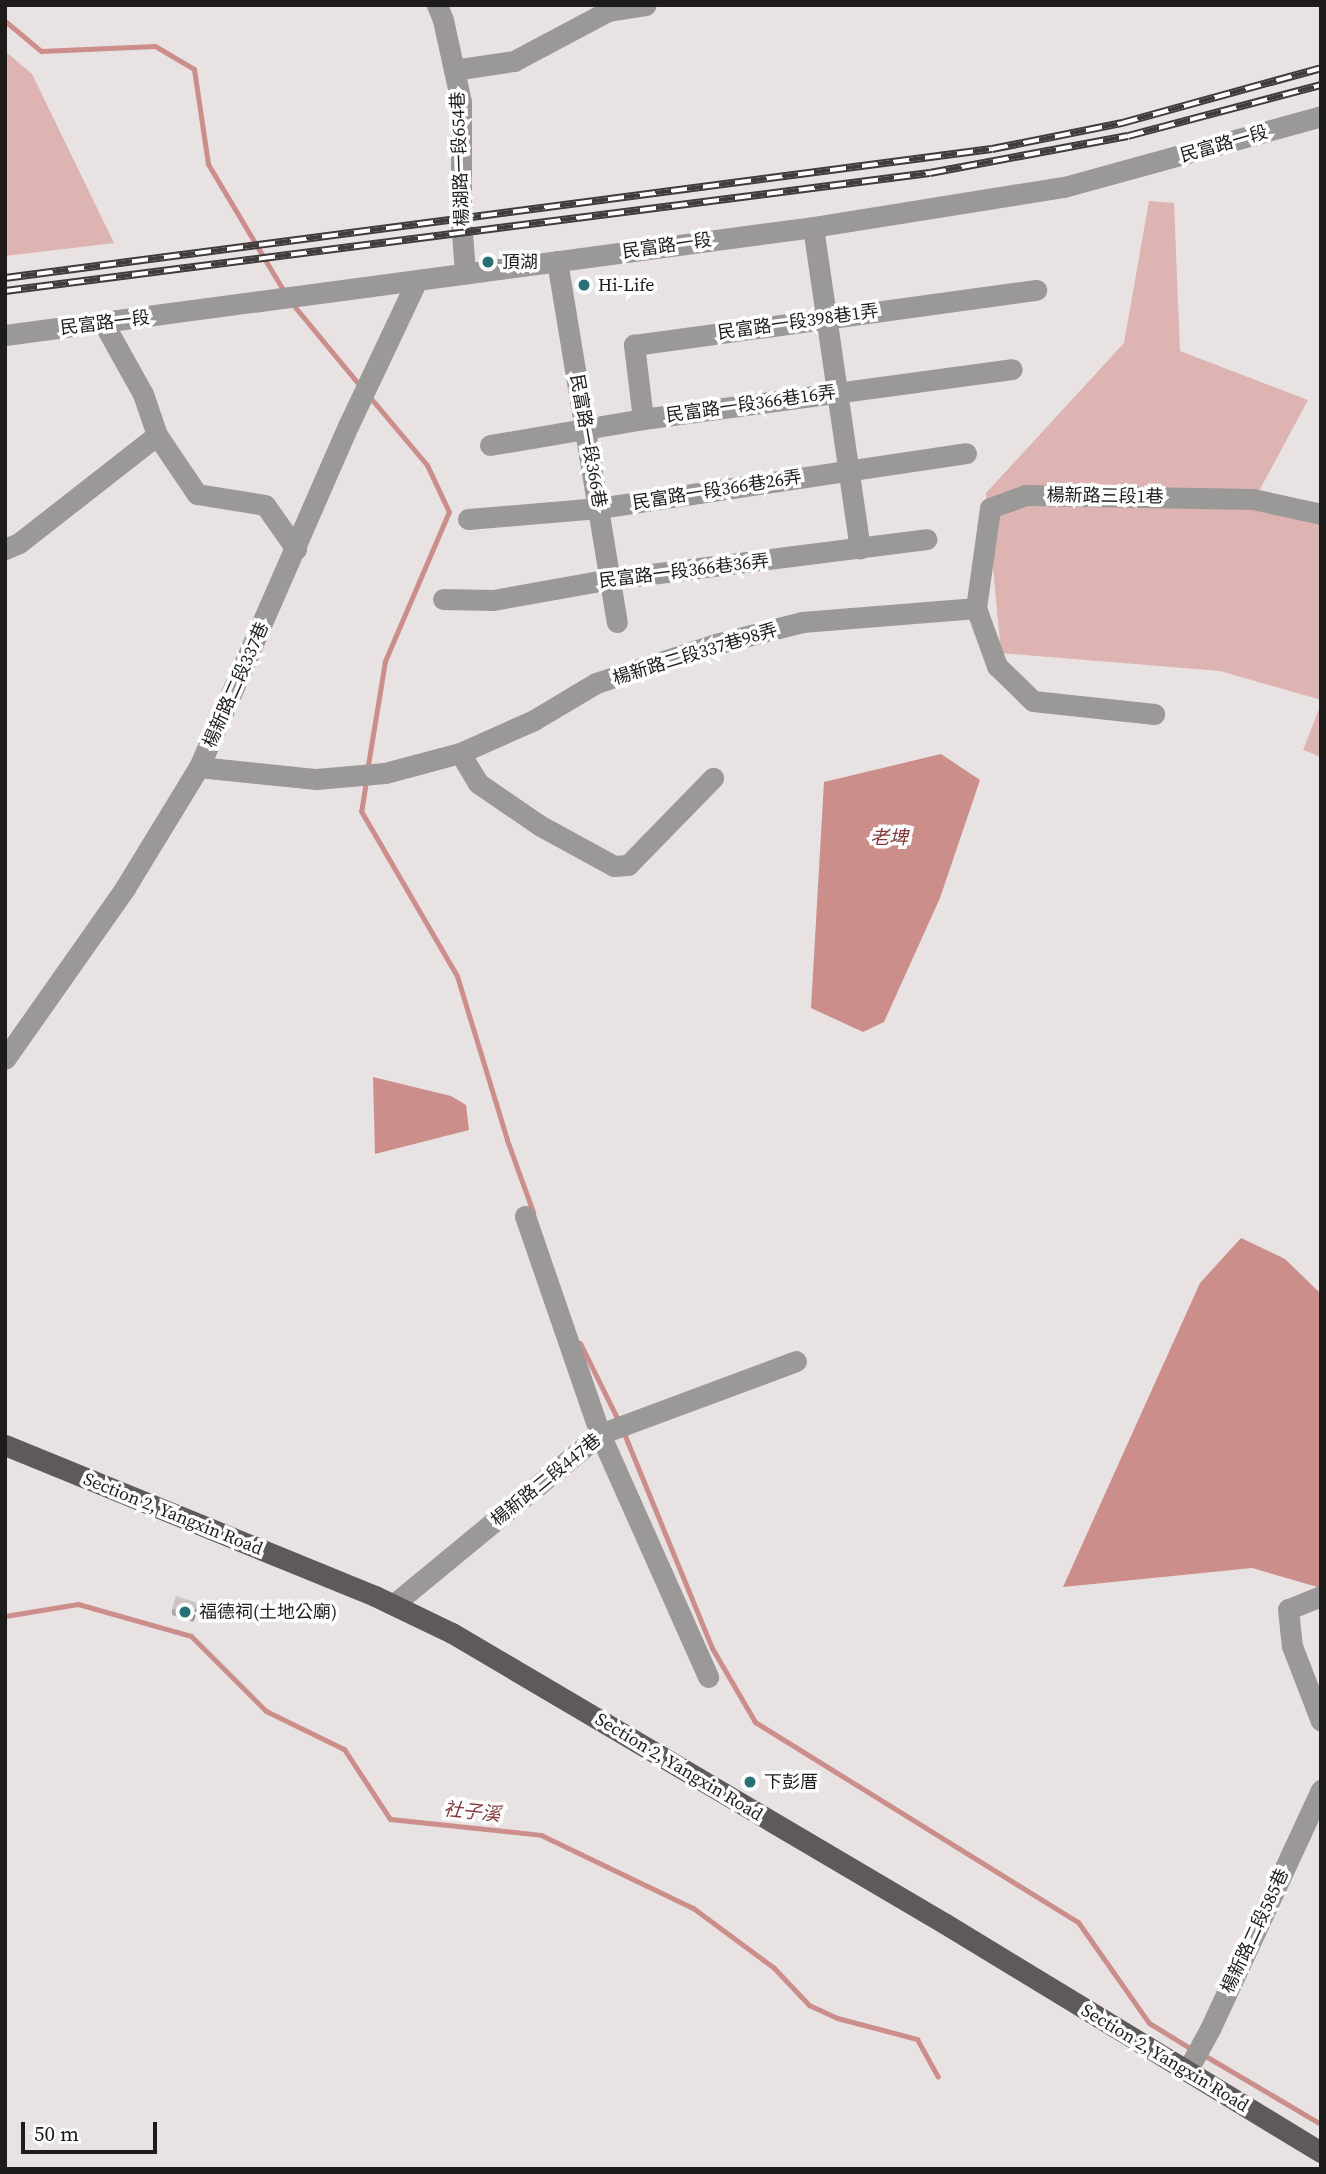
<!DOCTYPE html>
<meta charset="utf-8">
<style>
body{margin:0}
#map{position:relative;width:1326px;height:2174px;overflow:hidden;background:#e9e2e2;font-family:"Source Serif 4","Noto Sans TC",serif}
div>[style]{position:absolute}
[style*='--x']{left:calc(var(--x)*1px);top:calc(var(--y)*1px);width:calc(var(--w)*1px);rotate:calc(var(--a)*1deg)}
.green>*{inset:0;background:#ddb4b2}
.water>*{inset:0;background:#cb8e8b}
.stream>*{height:5px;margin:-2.5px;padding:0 2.5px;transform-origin:2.5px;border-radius:2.5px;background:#cb8e8b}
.minor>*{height:21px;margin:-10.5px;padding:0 10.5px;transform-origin:10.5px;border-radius:10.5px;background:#9b9898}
.major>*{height:21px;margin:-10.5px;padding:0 10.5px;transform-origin:10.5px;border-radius:10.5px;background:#5f5a5a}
.rail>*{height:8px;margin-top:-4px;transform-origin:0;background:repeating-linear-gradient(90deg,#fff 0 16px,#3f3c3b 0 32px);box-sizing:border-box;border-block:2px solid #3f3c3b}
.wall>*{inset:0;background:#aea9a8}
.shaded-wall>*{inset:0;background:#8d8988}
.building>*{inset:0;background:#cac4c3}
.dots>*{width:19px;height:19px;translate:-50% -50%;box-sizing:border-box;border:4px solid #fff;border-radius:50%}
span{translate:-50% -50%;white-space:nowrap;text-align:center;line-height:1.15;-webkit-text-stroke:7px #fff;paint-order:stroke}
.street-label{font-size:18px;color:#1e1c1b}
.poi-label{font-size:18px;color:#1e1c1b}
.left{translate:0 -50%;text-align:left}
.water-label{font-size:19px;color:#843839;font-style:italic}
.frame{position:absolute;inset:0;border:7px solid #1e1c1b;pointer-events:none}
.scale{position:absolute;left:21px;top:2122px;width:136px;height:32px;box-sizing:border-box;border:4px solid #1e1c1b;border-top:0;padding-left:9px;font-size:21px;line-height:24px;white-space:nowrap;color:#1e1c1b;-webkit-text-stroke:5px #fff;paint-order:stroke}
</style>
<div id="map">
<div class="green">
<div style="clip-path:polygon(5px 51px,32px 74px,114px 243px,5px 256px)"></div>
<div style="clip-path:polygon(1149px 201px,1174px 203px,1180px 351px,1308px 400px,1258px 493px,1321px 504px,1321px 700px,1220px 671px,1001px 653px,986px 493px,1124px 343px)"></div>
<div style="clip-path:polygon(1321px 704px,1321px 757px,1303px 750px)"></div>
</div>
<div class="water">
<div style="clip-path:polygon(941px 754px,980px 780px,940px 898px,884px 1022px,863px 1032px,811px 1008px,824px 782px)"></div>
<div style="clip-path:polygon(373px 1077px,451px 1096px,466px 1105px,469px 1130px,375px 1154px)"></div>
<div style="clip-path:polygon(1241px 1238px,1285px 1259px,1321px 1294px,1321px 1588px,1252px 1568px,1063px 1587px,1200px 1283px)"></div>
</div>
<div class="stream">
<div style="--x:5;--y:21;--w:47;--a:39.8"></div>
<div style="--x:41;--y:51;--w:114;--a:-2.5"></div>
<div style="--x:155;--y:46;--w:45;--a:30.5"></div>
<div style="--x:194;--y:69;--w:96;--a:81.6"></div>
<div style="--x:208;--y:164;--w:150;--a:59.2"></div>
<div style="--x:290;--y:301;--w:113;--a:50.4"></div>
<div style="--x:367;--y:771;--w:111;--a:-80.7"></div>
<div style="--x:385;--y:661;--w:162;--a:-66.8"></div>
<div style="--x:449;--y:512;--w:52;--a:-115.1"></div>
<div style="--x:427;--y:465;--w:92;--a:-130.1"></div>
<div style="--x:366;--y:781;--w:30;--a:99"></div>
<div style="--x:361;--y:811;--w:191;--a:59.8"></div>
<div style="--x:457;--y:976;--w:171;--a:73"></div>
<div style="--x:507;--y:1140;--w:77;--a:70.1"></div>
<div style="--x:580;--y:1343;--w:88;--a:63.7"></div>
<div style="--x:623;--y:1431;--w:235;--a:67.7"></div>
<div style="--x:712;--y:1648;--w:86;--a:59.8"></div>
<div style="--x:755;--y:1722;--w:380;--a:31.8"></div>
<div style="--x:1078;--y:1922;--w:123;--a:54.9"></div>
<div style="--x:1149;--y:2023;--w:52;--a:31.5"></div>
<div style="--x:5;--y:1616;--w:74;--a:-9.3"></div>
<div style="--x:78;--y:1604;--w:117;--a:15.8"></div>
<div style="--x:191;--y:1636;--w:106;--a:45"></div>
<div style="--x:266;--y:1711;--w:87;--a:26"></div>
<div style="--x:344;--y:1749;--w:84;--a:56.7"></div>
<div style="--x:390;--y:1819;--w:152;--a:6"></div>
<div style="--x:541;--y:1835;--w:169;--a:25.7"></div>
<div style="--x:693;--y:1908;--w:101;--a:36.5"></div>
<div style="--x:774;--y:1968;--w:51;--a:46.6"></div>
<div style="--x:809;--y:2005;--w:31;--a:25"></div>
<div style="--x:837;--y:2018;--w:83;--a:14.7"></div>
<div style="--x:917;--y:2039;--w:43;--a:61.1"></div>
<div style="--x:1202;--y:2054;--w:138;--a:30.5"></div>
</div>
<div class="minor">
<div style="--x:437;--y:5;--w:16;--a:68"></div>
<div style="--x:443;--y:20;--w:84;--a:77.6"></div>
<div style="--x:461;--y:102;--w:117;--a:90"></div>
<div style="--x:461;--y:219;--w:55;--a:85.8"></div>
<div style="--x:454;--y:70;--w:61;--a:-8.5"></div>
<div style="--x:514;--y:61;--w:106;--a:-28"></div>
<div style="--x:608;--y:11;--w:38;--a:-9"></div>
<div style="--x:813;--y:227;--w:325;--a:81.7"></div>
<div style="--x:557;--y:261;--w:366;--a:80.6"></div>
<div style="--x:104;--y:324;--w:80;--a:60.9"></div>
<div style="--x:143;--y:394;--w:43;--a:71.1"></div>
<div style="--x:157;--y:435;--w:71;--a:55.9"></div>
<div style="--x:197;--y:494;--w:69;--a:9.2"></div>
<div style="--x:265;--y:505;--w:54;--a:54.8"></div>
<div style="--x:5;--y:335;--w:815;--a:-7.61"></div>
<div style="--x:813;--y:227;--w:254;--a:-9.1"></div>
<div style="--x:1064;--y:187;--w:267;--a:-15.4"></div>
<div style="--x:643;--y:419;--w:75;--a:-96.9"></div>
<div style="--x:634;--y:345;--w:406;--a:-7.8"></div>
<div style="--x:490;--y:445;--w:155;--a:-9.6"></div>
<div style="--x:643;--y:419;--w:372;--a:-7.7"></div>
<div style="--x:468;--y:519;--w:131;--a:-4.8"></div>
<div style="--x:599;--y:508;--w:371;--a:-8.5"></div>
<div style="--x:5;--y:549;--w:15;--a:-23"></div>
<div style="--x:19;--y:543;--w:175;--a:-38"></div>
<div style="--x:443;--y:599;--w:50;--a:1.1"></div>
<div style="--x:493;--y:600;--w:120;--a:-10.1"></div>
<div style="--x:611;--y:579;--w:318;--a:-7.2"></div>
<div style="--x:976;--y:608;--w:101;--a:-82"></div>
<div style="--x:990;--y:508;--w:37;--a:-20"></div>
<div style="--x:1025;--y:495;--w:228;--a:1"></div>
<div style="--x:1253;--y:499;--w:70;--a:12.4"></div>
<div style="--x:460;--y:753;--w:35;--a:59"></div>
<div style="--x:478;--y:783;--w:74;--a:34.5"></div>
<div style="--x:539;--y:825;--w:85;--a:28.7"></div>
<div style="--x:614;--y:866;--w:14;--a:-4"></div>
<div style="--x:628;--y:865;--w:122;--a:-45.7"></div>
<div style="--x:199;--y:767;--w:118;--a:5.9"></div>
<div style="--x:316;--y:779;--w:69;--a:-5"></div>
<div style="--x:385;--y:773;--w:78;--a:-14.9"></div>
<div style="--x:460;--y:753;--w:81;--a:-24"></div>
<div style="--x:534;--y:720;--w:72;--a:-30.8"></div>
<div style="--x:596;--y:683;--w:126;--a:-18"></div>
<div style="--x:716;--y:644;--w:89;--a:-14.3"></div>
<div style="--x:802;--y:622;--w:175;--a:-4.6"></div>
<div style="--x:976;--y:608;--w:62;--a:70.1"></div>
<div style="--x:997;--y:666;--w:50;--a:44.2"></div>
<div style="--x:1033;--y:701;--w:122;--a:6.1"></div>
<div style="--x:5;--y:1059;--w:209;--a:-54.9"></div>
<div style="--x:125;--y:888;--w:142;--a:-58.6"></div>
<div style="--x:199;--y:767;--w:374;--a:-66.4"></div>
<div style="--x:349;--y:424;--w:157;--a:-64.7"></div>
<div style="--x:525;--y:1216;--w:231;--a:71"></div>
<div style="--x:600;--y:1434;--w:266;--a:66"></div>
<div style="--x:1321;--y:1596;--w:35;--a:158"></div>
<div style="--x:1288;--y:1609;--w:37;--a:84"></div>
<div style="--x:1292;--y:1646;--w:80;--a:68.9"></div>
<div style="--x:394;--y:1604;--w:267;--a:-39.5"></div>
<div style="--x:600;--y:1434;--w:209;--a:-20.4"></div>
<div style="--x:1187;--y:2071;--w:48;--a:-61.3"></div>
<div style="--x:1210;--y:2029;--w:264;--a:-65.1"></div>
</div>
<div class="major">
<div style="--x:5;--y:1445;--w:400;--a:22.2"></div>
<div style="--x:375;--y:1596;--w:85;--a:25.7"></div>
<div style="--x:452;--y:1633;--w:571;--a:30.52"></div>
<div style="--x:944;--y:1923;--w:441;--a:31.3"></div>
</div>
<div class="rail">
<div style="--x:5;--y:278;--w:995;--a:-7.45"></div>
<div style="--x:992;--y:149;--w:133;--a:-11.3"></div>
<div style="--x:1122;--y:123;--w:206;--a:-15.4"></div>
<div style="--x:5;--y:291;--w:932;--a:-7.27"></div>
<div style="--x:930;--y:173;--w:201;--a:-10.6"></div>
<div style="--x:1128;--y:136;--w:200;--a:-14.8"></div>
</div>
<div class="wall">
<div style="clip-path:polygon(172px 1609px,198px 1609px,193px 1622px,172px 1615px)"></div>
</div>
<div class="shaded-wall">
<div style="clip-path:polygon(198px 1603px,198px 1609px,193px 1622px,193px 1616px)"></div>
</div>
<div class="building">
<div style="clip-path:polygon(176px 1596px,198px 1603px,193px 1616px,172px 1609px)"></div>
</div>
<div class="dots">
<div style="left:488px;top:262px;background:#277176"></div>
<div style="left:584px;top:285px;background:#277176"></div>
<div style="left:185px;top:1612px;background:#277176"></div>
<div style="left:750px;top:1782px;background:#277176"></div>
</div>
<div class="street-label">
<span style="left:1224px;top:144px;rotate:-16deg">民富路一段</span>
<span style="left:460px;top:159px;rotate:-92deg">楊湖路一段654巷</span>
<span style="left:667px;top:246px;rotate:-8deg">民富路一段</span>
<span style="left:798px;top:322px;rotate:-8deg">民富路一段398巷1弄</span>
<span style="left:105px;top:323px;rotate:-7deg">民富路一段</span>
<span style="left:751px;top:404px;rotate:-8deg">民富路一段366巷16弄</span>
<span style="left:588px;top:441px;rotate:80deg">民富路一段366巷</span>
<span style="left:717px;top:490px;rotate:-9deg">民富路一段366巷26弄</span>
<span style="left:1105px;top:496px;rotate:1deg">楊新路三段1巷</span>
<span style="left:684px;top:571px;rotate:-7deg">民富路一段366巷36弄</span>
<span style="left:695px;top:654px;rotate:-17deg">楊新路二段337巷98弄</span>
<span style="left:236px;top:685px;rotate:-66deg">楊新路二段337巷</span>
<span style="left:546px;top:1480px;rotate:-39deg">楊新路二段447巷</span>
<span style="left:173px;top:1514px;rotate:22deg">Section 2, Yangxin Road</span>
<span style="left:679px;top:1767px;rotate:31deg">Section 2, Yangxin Road</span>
<span style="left:1255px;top:1931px;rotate:-65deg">楊新路二段585巷</span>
<span style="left:1165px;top:2058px;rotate:31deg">Section 2, Yangxin Road</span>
</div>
<div class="poi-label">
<span class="left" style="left:502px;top:262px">頂湖</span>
<span class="left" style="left:598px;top:285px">Hi-Life</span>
<span class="left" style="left:199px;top:1612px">福德祠(土地公廟)</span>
<span class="left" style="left:764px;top:1782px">下彭厝</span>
</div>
<div class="water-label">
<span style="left:889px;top:838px">老埤</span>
<span style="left:472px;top:1812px;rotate:6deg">社子溪</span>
</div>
<div class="frame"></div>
<div class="scale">50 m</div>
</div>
